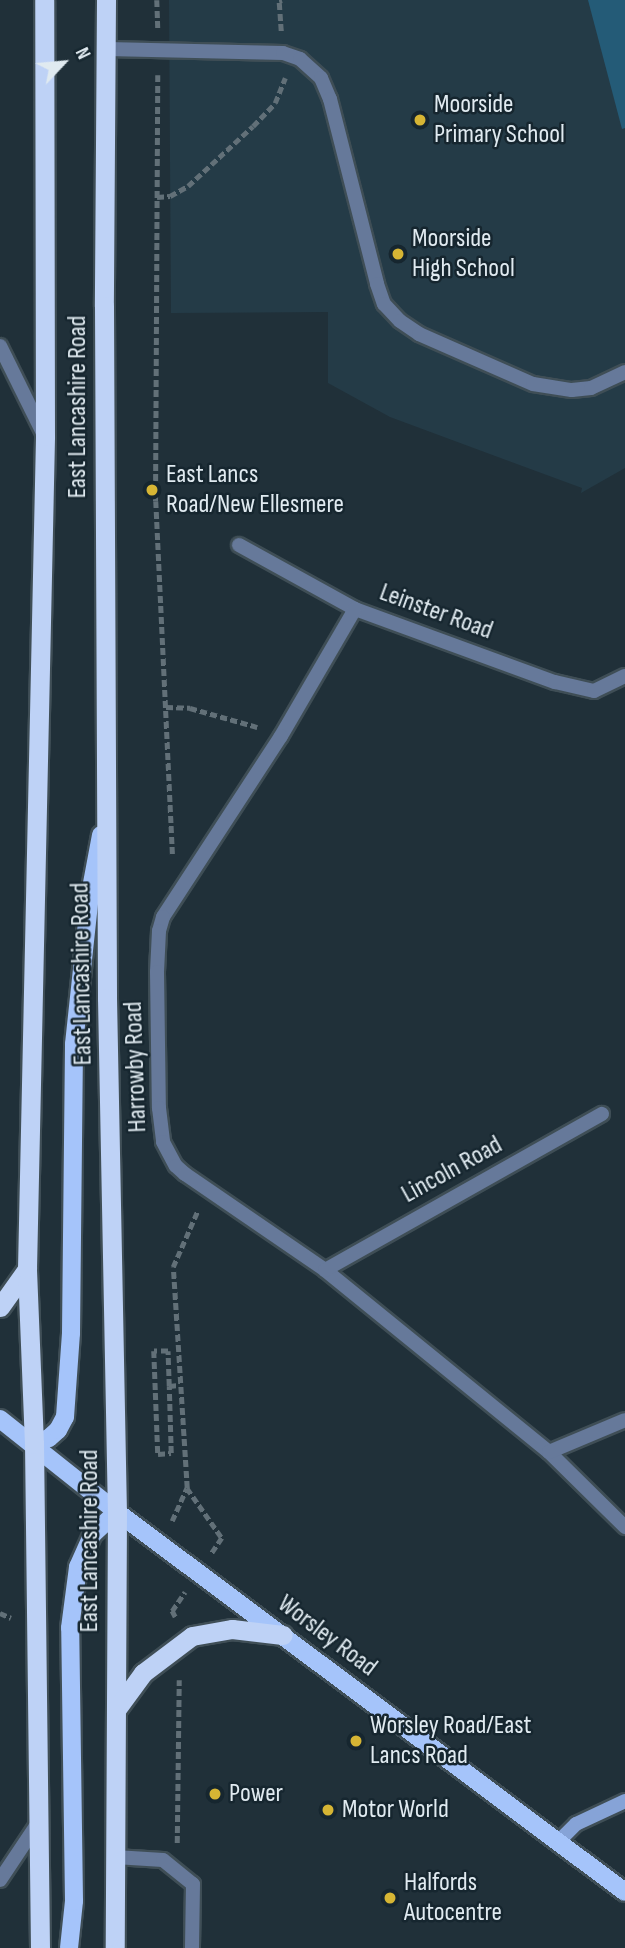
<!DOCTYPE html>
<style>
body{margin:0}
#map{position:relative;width:625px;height:1948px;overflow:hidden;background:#203039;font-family:"Sofia Sans Condensed",sans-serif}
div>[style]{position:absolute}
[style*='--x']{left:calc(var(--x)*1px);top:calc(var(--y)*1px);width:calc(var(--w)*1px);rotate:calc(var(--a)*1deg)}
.built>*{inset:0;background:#243b47}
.green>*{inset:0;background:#245b77}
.path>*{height:4.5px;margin-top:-2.25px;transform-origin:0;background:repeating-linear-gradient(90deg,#627078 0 7px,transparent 0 10.5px)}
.roads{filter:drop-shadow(2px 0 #3f4e56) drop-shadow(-2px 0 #3f4e56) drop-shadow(0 2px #3f4e56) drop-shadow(0 -2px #3f4e56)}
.service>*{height:14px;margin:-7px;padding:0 7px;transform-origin:7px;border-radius:7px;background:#66799a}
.minor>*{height:14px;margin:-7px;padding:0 7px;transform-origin:7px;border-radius:7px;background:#66799a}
.secondary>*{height:14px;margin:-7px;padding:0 7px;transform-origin:7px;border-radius:7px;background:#86a3d7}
.primary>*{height:18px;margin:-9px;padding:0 9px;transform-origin:9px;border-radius:9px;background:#a5c4fa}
.trunk>*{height:19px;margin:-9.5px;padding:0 9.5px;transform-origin:9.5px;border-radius:9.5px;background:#bed2f6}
.dots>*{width:19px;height:19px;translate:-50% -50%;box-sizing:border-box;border:4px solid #16262f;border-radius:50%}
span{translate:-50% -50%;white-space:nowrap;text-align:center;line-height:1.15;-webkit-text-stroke:5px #16262f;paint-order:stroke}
.poi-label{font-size:26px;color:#e0eaf0}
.left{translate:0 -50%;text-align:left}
.street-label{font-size:26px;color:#e0eaf0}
.north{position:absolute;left:28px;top:28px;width:70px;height:70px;-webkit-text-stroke:5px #16262f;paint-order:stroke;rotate:64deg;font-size:19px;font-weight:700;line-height:28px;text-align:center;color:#e0eaf0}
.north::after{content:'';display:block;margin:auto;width:24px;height:32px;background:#e0eaf0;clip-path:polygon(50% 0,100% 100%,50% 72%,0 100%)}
</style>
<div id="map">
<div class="built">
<div style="clip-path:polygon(169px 0,625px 0,625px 468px,581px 493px,582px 488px,390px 417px,328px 383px,328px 312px,171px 313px)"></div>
</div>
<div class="green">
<div style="clip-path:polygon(588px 0,625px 0,625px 128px,622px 129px)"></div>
</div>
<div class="path">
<div style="--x:157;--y:0;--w:28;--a:88"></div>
<div style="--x:281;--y:31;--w:30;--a:-94"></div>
<div style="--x:279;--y:1;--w:3;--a:-18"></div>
<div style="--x:158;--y:75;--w:426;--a:90.3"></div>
<div style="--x:156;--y:501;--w:356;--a:87.3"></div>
<div style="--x:157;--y:197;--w:13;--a:-4"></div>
<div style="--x:170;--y:196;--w:21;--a:-29"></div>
<div style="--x:188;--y:186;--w:88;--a:-42.7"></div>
<div style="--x:253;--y:126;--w:32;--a:-46"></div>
<div style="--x:275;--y:103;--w:27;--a:-68"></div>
<div style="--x:166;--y:707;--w:24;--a:2"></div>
<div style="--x:190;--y:708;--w:70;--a:15.8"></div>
<div style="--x:169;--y:1386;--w:35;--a:-92"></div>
<div style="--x:168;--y:1351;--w:14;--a:180"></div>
<div style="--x:154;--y:1351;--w:103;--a:87.8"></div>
<div style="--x:158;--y:1454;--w:13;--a:-4"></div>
<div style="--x:171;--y:1453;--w:67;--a:-91.7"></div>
<div style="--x:169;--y:1386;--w:10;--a:-6"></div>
<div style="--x:187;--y:1488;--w:61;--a:55"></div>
<div style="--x:222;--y:1538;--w:18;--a:124"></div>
<div style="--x:172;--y:1521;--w:36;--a:-66"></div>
<div style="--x:187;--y:1488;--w:221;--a:-93.6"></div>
<div style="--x:173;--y:1267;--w:62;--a:-66.3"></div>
<div style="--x:0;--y:1613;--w:12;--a:24"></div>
<div style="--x:175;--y:1617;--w:7;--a:-117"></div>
<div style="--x:172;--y:1611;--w:23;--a:-56"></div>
<div style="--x:177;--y:1843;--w:163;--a:-89.3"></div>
</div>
<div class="roads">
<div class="service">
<div style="--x:107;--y:49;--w:176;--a:1.3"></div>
<div style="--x:283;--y:53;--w:18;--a:19"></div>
<div style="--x:300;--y:59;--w:28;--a:42"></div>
<div style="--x:321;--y:78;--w:23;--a:67"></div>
<div style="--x:330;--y:99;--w:191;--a:75.7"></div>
<div style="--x:377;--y:284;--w:21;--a:71"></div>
<div style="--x:384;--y:304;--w:23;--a:47"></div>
<div style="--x:400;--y:321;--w:23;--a:34"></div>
<div style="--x:419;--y:334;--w:124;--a:23.7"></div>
<div style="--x:533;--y:384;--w:39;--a:9"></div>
<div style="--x:572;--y:390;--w:19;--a:-6"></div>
<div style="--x:591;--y:388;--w:38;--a:-25"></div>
<div style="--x:0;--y:346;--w:97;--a:63.7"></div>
<div style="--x:115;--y:1857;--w:48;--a:3.6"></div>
<div style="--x:163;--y:1860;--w:38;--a:39"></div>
<div style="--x:193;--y:1884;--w:64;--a:90.9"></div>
</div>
<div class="minor">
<div style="--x:239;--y:545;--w:132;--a:28.9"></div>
<div style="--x:355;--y:609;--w:213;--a:20.1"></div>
<div style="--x:555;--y:682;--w:40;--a:13"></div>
<div style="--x:594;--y:691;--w:34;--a:-26"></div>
<div style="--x:355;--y:609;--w:147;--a:120.2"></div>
<div style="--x:281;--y:736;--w:216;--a:123.1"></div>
<div style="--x:163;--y:917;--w:15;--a:106"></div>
<div style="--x:159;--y:931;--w:41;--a:92.8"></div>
<div style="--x:157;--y:972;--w:136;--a:89.2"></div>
<div style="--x:159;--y:1108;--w:34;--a:83"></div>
<div style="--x:163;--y:1142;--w:27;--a:62"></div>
<div style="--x:176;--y:1166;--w:12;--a:42"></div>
<div style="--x:185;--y:1174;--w:170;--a:34.4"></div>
<div style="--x:325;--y:1270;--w:289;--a:39.1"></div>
<div style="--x:549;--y:1452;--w:107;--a:44.6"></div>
<div style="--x:325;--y:1270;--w:318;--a:-29.4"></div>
<div style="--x:549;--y:1452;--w:82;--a:-22.8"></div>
<div style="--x:0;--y:1880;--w:72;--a:-56.3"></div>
</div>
<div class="secondary">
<div style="--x:557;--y:1843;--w:27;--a:-45"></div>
<div style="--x:576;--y:1824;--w:54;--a:-25.1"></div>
</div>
<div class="primary">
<div style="--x:0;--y:1419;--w:149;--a:38.5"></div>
<div style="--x:117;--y:1512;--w:634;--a:36.8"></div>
<div style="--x:34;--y:1444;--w:16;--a:-22"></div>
<div style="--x:49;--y:1438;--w:12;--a:-42"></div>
<div style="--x:58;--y:1430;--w:15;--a:-62"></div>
<div style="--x:65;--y:1417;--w:84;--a:-85.9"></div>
<div style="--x:71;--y:1333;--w:289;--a:-89.4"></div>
<div style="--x:74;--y:1044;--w:151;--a:-83.9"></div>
<div style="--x:90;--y:894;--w:60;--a:-79.4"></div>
<div style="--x:69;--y:1948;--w:47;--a:-83.9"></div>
<div style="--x:74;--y:1901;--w:273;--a:-90.8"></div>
<div style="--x:70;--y:1628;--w:62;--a:-82.5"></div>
<div style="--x:78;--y:1567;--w:36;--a:-66"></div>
<div style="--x:93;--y:1534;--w:33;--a:-43"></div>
</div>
<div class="trunk">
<div style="--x:106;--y:0;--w:306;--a:90.4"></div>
<div style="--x:104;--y:306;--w:692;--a:89.75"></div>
<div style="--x:107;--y:998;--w:514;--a:88.89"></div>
<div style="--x:117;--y:1512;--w:436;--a:90.3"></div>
<div style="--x:0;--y:1307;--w:47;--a:-54.6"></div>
<div style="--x:116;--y:1710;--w:46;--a:-53.9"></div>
<div style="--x:143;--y:1673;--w:61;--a:-37.1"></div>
<div style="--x:192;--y:1636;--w:41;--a:-9.9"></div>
<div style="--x:232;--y:1629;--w:51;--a:6.7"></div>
<div style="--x:40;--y:1948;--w:504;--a:-90.68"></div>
<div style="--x:34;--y:1444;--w:175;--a:-92.3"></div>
<div style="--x:27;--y:1269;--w:833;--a:-88.76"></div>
<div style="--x:45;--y:436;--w:436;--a:-90.1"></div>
</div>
</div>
<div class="dots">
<div style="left:420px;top:120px;background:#d6b534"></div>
<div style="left:398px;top:254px;background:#d6b534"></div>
<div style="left:152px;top:490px;background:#d6b534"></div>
<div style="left:356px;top:1741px;background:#d6b534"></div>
<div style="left:215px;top:1794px;background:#d6b534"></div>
<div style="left:328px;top:1810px;background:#d6b534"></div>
<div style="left:390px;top:1898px;background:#d6b534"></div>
</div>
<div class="poi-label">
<span class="left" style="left:434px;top:120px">Moorside<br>Primary School</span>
<span class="left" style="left:412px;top:254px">Moorside<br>High School</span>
<span class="left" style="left:166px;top:490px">East Lancs<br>Road/New Ellesmere</span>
<span class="left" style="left:370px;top:1741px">Worsley Road/East<br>Lancs Road</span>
<span class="left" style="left:229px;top:1794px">Power</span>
<span class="left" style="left:342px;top:1810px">Motor World</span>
<span class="left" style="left:404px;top:1898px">Halfords<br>Autocentre</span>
</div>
<div class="street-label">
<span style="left:78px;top:407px;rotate:-90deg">East Lancashire Road</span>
<span style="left:436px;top:612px;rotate:20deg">Leinster Road</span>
<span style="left:82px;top:974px;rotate:-91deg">East Lancashire Road</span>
<span style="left:136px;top:1067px;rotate:-92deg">Harrowby Road</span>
<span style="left:452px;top:1170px;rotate:-29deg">Lincoln Road</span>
<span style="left:90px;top:1541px;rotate:-90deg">East Lancashire Road</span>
<span style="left:327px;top:1636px;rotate:37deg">Worsley Road</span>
</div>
<div class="north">N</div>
</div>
